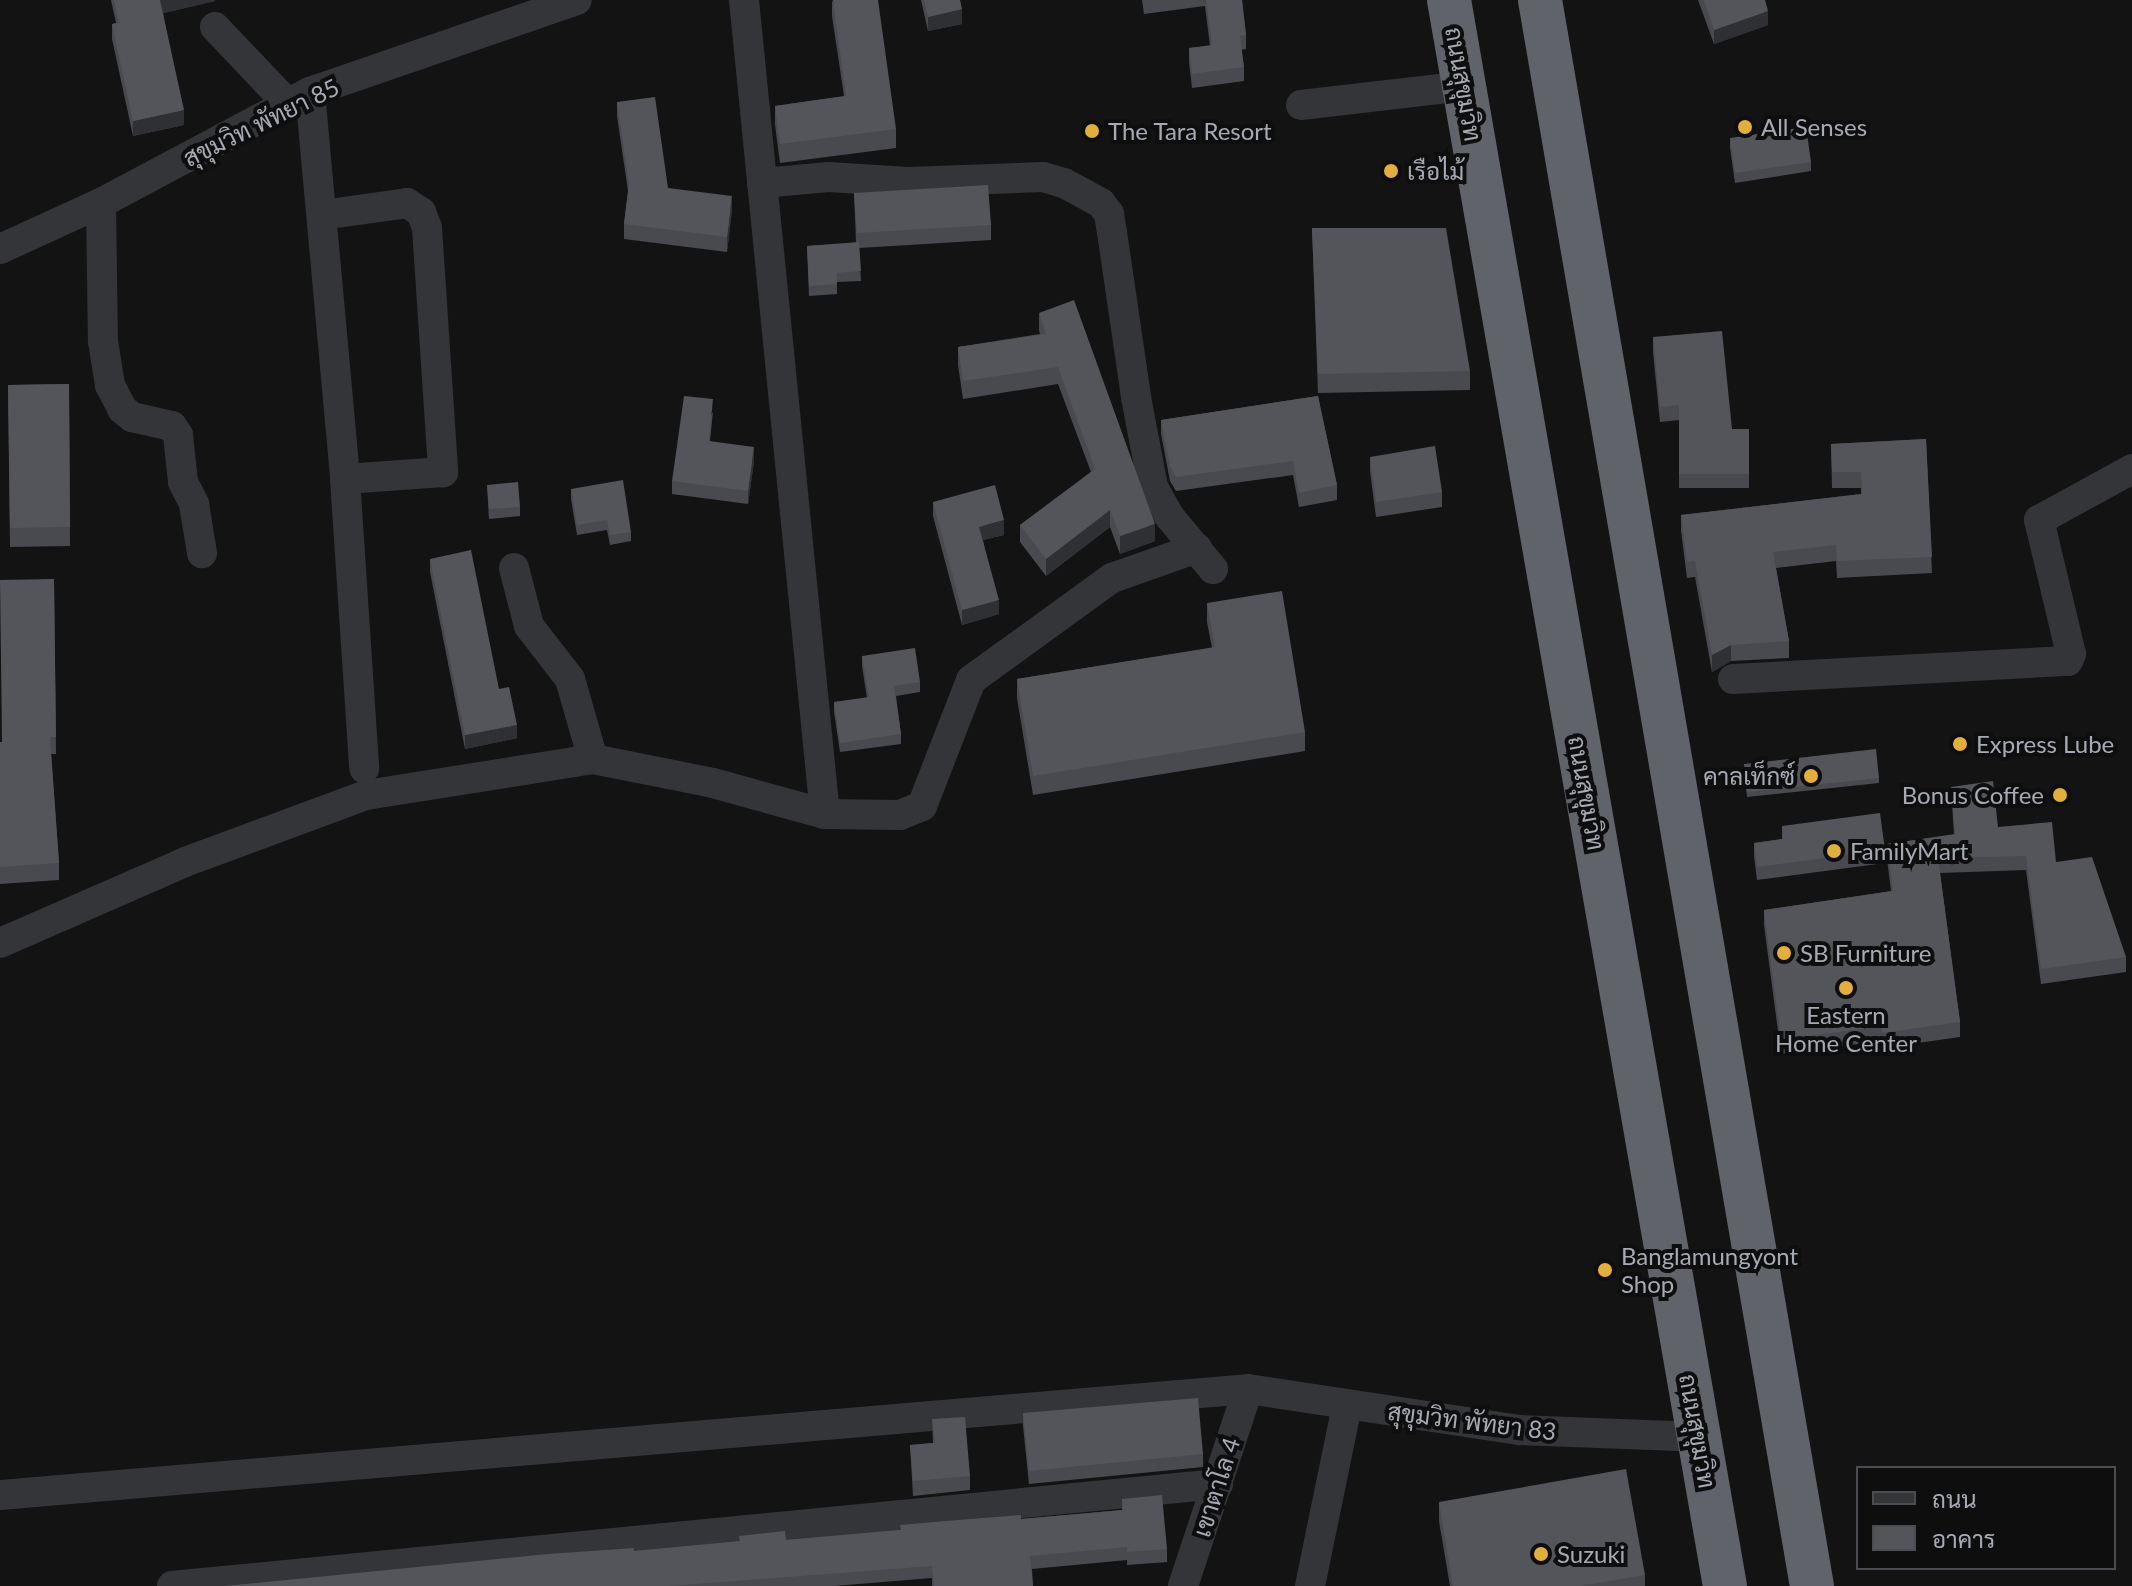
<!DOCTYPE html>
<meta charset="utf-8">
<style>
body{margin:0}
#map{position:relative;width:2132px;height:1586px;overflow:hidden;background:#131314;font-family:Lato,Sarabun,sans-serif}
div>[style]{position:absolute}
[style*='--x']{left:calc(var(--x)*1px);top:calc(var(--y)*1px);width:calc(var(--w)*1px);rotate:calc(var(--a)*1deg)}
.street>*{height:30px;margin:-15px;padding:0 15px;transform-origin:15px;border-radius:15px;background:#343539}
.highway>*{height:44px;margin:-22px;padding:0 22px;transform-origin:22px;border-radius:22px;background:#61636a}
.wall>*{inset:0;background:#494a4f}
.shaded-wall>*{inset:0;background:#2f3033}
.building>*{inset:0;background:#53555a}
.dots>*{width:22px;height:22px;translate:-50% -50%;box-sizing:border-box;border:4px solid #0e0e0f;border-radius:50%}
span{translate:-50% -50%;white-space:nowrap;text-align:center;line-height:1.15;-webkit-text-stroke:8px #0e0e0f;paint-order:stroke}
.street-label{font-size:24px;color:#a6aab4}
.poi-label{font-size:24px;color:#a6aab4}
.left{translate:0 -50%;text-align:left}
.right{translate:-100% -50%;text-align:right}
.legend{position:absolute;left:1856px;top:1466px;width:260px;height:104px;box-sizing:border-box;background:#0e0e0f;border:2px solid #4b4c51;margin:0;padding:10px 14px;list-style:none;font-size:24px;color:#a6aab4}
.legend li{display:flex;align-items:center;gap:16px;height:40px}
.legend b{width:40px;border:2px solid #4b4c51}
</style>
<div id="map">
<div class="street">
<div style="--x:744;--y:0;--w:818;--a:84.32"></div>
<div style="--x:825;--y:814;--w:75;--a:0.8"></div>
<div style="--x:900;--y:815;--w:24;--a:-22"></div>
<div style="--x:922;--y:806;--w:135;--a:-68.7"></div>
<div style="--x:971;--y:680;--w:174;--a:-35.9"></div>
<div style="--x:1112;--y:578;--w:90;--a:-19.4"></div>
<div style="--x:215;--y:27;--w:106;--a:46.5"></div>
<div style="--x:310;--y:92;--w:389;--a:84.8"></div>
<div style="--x:345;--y:479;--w:290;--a:86.2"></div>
<div style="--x:1301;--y:105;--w:164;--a:-6.6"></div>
<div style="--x:762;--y:183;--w:67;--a:-5.1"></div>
<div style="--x:829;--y:177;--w:79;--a:3.6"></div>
<div style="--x:908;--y:182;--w:135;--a:-2.1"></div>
<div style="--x:1043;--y:177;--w:22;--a:16"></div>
<div style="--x:1064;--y:183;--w:42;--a:28.4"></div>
<div style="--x:1101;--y:203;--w:14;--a:54"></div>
<div style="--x:1109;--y:214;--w:18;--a:81"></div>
<div style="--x:1112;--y:232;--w:167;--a:81.7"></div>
<div style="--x:1136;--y:397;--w:92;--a:79.3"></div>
<div style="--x:1153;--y:487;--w:33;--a:61"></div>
<div style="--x:1169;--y:516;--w:69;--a:50.3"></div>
<div style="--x:101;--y:203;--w:138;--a:89.2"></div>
<div style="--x:103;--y:341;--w:45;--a:81"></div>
<div style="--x:110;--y:385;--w:27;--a:63"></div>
<div style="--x:122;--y:409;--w:13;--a:39"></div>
<div style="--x:132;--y:417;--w:41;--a:12.7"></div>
<div style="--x:172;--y:426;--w:11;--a:56"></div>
<div style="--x:178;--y:435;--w:47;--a:83.9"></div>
<div style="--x:183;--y:482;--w:25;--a:63"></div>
<div style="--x:194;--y:504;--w:50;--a:80.7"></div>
<div style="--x:322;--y:215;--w:86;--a:-8"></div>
<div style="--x:407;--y:203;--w:17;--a:33"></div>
<div style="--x:421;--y:212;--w:17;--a:69"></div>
<div style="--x:427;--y:228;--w:245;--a:86.2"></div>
<div style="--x:443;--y:472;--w:98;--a:175.9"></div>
<div style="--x:0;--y:249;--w:111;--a:-24.5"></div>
<div style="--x:101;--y:203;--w:237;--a:-28"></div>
<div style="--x:310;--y:92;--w:282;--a:-19"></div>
<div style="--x:514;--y:568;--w:60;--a:75.5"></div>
<div style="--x:529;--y:626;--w:67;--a:52.3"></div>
<div style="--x:570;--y:679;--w:83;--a:74"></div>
<div style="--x:1733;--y:679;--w:335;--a:-3.1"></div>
<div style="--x:2068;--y:661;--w:8;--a:-67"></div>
<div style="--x:2071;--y:654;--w:138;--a:-103.4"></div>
<div style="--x:2039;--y:520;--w:106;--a:-28.7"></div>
<div style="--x:0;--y:943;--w:202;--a:-23.6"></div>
<div style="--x:185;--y:862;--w:193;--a:-20.3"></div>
<div style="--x:366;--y:795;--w:230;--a:-9"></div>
<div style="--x:593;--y:759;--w:122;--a:11.3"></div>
<div style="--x:713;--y:783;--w:116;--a:15.5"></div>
<div style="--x:0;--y:1495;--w:1252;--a:-4.85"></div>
<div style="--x:1248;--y:1389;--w:275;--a:8.6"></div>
<div style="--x:1520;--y:1430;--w:179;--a:2.2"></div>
<div style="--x:172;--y:1586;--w:1051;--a:-5.57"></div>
<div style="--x:1183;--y:1586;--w:207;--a:-71.7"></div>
<div style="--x:1310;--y:1586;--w:184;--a:-78.4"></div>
</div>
<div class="highway">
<div style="--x:1449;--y:0;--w:1610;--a:80.13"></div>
<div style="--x:1540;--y:0;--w:1609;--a:80.27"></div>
</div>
<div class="wall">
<div style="clip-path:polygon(111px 0,215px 0,215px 1px,163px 13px,184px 125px,133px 136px,112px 39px,112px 24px,116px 23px)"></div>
<div style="clip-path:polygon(832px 0,896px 129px,896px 148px,780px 163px,775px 125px,775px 106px,844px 96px,832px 16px)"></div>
<div style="clip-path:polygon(921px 0,960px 0,962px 24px,928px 31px)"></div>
<div style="clip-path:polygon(1142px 0,1242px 0,1246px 35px,1246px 49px,1241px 50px,1244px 67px,1244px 81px,1192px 88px,1189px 62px,1189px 48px,1210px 46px,1205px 6px,1144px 14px)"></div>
<div style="clip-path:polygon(1698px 0,1765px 0,1768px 25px,1714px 44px)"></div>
<div style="clip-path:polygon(617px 102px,668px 188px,732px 210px,727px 252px,624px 239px,624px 224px,628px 191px,617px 116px)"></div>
<div style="clip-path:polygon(1730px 138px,1811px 162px,1811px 171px,1735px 183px,1730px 148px)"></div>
<div style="clip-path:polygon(854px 193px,991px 225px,991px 240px,859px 248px,861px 281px,837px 282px,837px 294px,809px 296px,807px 246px,856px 243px)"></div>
<div style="clip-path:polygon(1312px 228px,1470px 371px,1470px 390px,1318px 393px)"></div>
<div style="clip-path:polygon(1039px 313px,1155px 541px,1120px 554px,1110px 527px,1046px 576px,1020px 542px,1020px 525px,1091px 472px,1058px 384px,963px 399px,958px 365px,958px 347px,1040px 334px,1039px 330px)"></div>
<div style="clip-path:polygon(1653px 337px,1732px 429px,1749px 429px,1749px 488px,1679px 488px,1679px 420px,1660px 422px,1653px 352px)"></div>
<div style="clip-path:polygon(69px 384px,70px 546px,10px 547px,8px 385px)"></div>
<div style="clip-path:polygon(1318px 396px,1337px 485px,1337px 500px,1299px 507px,1293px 475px,1176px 491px,1170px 481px,1161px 434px,1161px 420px)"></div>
<div style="clip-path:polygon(713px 412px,710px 441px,754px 461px,748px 504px,672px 494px,672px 481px)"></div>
<div style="clip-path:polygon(1926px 439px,1932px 573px,1837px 578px,1836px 561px,1776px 568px,1789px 641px,1789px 658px,1731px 661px,1712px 672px,1695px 577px,1687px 578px,1681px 531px,1681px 515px,1861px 494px,1861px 488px,1832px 488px,1831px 444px)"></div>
<div style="clip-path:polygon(1370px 457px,1442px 492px,1442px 507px,1376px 517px,1370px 471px)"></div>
<div style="clip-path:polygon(487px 485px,520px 507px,520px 516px,489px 519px)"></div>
<div style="clip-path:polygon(571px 489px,631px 532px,631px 541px,610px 545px,607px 530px,577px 535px,571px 499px)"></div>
<div style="clip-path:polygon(933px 502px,1004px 535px,983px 540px,999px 614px,962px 625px,933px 516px)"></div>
<div style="clip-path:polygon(430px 559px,499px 689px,517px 738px,465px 749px,430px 572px)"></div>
<div style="clip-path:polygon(54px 579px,56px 754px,51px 754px,59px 863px,59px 880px,0 884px,0 742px,2px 742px)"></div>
<div style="clip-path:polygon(1207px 603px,1305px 732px,1305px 751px,1033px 795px,1017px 698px,1017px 679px,1212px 648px,1207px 622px)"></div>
<div style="clip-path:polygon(862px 656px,920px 682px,920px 692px,896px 696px,901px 734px,901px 744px,840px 752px,834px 712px,834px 702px,867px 698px,862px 666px)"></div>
<div style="clip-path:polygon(1744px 769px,1879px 778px,1879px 783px,1747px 797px)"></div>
<div style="clip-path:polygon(1951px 787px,1998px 827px,2056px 862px,2126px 957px,2126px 972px,2041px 984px,2026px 870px,1940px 873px,1960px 1022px,1960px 1037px,1882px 1048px,1881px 1041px,1781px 1054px,1764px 925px,1764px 910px,1891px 891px,1887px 859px,1887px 844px,1954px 835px)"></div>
<div style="clip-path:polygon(1782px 826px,1885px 850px,1885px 863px,1757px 880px,1754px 856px,1754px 843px,1782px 839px)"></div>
<div style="clip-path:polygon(1023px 1413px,1203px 1454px,1203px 1467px,1029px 1484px,1023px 1426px)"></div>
<div style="clip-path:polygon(932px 1419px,970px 1476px,970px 1490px,913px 1496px,910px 1445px,933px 1443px)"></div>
<div style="clip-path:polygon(1122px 1499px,1167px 1549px,1167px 1562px,1127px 1565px,1127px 1560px,1032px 1569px,1033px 1586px,932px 1586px,932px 1578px,834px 1586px,225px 1586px,634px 1551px,786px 1540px,1122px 1510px)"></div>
<div style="clip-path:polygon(1439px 1502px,1645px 1575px,1645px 1586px,1450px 1586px,1439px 1521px)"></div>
</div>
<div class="shaded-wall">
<div style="clip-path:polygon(160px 0,215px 0,215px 1px,160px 14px)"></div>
<div style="clip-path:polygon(962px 9px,962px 24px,928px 31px,928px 17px)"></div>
<div style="clip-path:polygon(1768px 11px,1768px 25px,1714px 44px,1714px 30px)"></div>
<div style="clip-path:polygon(184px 110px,184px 125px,133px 136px,133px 121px)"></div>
<div style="clip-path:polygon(732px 196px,732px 210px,727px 252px,727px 237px)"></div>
<div style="clip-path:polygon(754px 447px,754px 461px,748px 504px,748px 491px)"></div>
<div style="clip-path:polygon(1110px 510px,1110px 527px,1046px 576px,1046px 559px)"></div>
<div style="clip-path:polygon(1004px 520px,1004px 535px,979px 541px,979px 527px)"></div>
<div style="clip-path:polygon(1155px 524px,1155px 541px,1120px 554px,1120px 536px)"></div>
<div style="clip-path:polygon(999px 600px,999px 614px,962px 625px,962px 610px)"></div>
<div style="clip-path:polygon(1731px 645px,1731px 661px,1712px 672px,1712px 655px)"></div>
<div style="clip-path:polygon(517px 725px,517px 738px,465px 749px,465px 735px)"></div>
</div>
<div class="building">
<div style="clip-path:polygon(114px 0,160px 0,184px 110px,133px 121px,112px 24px,119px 23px)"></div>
<div style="clip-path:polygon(833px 0,878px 0,896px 129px,780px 144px,775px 106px,846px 96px)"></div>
<div style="clip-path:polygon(924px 0,960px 0,962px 9px,928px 17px)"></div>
<div style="clip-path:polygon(1206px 0,1242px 0,1246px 35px,1240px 36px,1244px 67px,1192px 74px,1189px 48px,1212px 45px)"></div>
<div style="clip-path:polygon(1704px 0,1765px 0,1768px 11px,1714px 30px)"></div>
<div style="clip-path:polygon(655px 97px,668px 188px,732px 196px,727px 237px,624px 224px,629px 184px,617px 102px)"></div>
<div style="clip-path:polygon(1806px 127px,1811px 162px,1735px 173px,1730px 138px)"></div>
<div style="clip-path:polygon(988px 185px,991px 225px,857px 233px,854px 193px)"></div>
<div style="clip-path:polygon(1312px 228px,1446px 228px,1470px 371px,1318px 374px)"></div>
<div style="clip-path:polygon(859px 242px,861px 271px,837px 273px,837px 284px,809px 286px,807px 246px)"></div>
<div style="clip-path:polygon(1074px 300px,1155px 524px,1120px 536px,1110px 510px,1046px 559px,1020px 525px,1095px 469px,1058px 367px,963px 381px,958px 347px,1046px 334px,1039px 313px)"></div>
<div style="clip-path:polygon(1722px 331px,1732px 429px,1749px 429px,1749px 474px,1679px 474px,1679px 405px,1660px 407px,1653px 337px)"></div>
<div style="clip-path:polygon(69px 384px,70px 527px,10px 528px,8px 385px)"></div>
<div style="clip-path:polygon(684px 396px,713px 399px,709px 441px,754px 447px,748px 491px,672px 481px)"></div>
<div style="clip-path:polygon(1318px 396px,1337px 485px,1299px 493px,1293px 461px,1176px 477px,1170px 466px,1161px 420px)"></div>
<div style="clip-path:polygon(1926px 439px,1932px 557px,1837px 561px,1836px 545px,1773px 552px,1789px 641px,1731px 645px,1712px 655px,1695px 561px,1687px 562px,1681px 515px,1862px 494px,1861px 472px,1832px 472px,1831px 444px)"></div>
<div style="clip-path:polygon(1435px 446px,1442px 492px,1376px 502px,1370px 457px)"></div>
<div style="clip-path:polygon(623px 480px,631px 532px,610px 535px,607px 520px,577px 525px,571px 489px)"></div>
<div style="clip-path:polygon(518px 482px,520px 507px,489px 509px,487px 485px)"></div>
<div style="clip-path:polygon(995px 485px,1004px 520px,979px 527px,999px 600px,962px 610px,933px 502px)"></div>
<div style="clip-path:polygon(471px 550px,499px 689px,509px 687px,517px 725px,465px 735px,430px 559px)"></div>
<div style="clip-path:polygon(54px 579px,56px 737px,50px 737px,59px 863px,0 867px,0 742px,2px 742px,0 580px)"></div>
<div style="clip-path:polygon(1282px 591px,1305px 732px,1033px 776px,1017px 679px,1215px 647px,1207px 603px)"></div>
<div style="clip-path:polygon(915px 648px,920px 682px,894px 686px,901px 734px,840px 743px,834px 702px,869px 697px,862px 656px)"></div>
<div style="clip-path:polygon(1876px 749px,1879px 778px,1747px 792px,1744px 764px)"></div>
<div style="clip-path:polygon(1993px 781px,1998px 827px,2052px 822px,2056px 862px,2092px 857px,2126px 957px,2041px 969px,2026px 856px,1938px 858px,1960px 1022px,1882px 1033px,1881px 1026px,1781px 1040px,1764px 910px,1893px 891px,1887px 844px,1955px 834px,1951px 787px)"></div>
<div style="clip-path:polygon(1880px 813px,1885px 850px,1757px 867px,1754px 843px,1783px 839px,1782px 826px)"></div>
<div style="clip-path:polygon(1198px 1398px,1203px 1454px,1029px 1471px,1023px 1413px)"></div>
<div style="clip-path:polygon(965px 1417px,970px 1476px,913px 1481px,910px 1445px,935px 1443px,932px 1419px)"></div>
<div style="clip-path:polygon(1626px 1469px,1645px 1575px,1580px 1586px,1453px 1586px,1439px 1502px)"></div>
<div style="clip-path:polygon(1162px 1495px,1167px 1549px,1127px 1552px,1127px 1547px,1030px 1556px,1033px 1586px,934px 1586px,932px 1566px,668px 1586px,225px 1586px,548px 1554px,634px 1548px,634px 1551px,740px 1541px,739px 1536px,785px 1531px,786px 1540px,901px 1530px,900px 1525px,958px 1520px,1021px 1515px,1021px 1519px,1123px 1510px,1122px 1499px)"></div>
</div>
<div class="dots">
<div style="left:1745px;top:127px;background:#e2ae3d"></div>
<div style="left:1092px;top:131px;background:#e2ae3d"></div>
<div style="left:1391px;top:171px;background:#e2ae3d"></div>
<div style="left:1960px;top:744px;background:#e2ae3d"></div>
<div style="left:1811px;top:776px;background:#e2ae3d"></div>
<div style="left:2060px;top:795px;background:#e2ae3d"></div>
<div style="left:1834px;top:851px;background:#e2ae3d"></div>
<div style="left:1784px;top:953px;background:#e2ae3d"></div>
<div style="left:1846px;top:988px;background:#e2ae3d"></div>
<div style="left:1605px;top:1270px;background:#e2ae3d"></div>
<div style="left:1541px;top:1554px;background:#e2ae3d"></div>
</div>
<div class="street-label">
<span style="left:1464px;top:84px;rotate:80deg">ถนนสุขุมวิท</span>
<span style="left:261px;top:122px;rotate:-26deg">สุขุมวิท พัทยา 85</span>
<span style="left:1587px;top:793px;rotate:80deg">ถนนสุขุมวิท</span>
<span style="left:1472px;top:1421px;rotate:7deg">สุขุมวิท พัทยา 83</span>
<span style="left:1698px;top:1431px;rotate:80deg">ถนนสุขุมวิท</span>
<span style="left:1216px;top:1487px;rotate:-72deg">เขาตาโล 4</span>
</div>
<div class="poi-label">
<span class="left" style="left:1761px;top:127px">All Senses</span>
<span class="left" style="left:1108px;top:131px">The Tara Resort</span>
<span class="left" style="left:1407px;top:171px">เรือไม้</span>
<span class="left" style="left:1976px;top:744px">Express Lube</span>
<span class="right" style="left:1795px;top:776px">คาลเท็กซ์</span>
<span class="right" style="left:2044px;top:795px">Bonus Coffee</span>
<span class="left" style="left:1850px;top:851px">FamilyMart</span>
<span class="left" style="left:1800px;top:953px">SB Furniture</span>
<span style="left:1846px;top:1029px">Eastern<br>Home Center</span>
<span class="left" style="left:1621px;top:1270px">Banglamungyont<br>Shop</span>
<span class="left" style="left:1557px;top:1554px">Suzuki</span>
</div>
<ul class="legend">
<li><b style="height:10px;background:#343539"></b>ถนน</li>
<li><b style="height:22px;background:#53555a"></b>อาคาร</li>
</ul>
</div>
